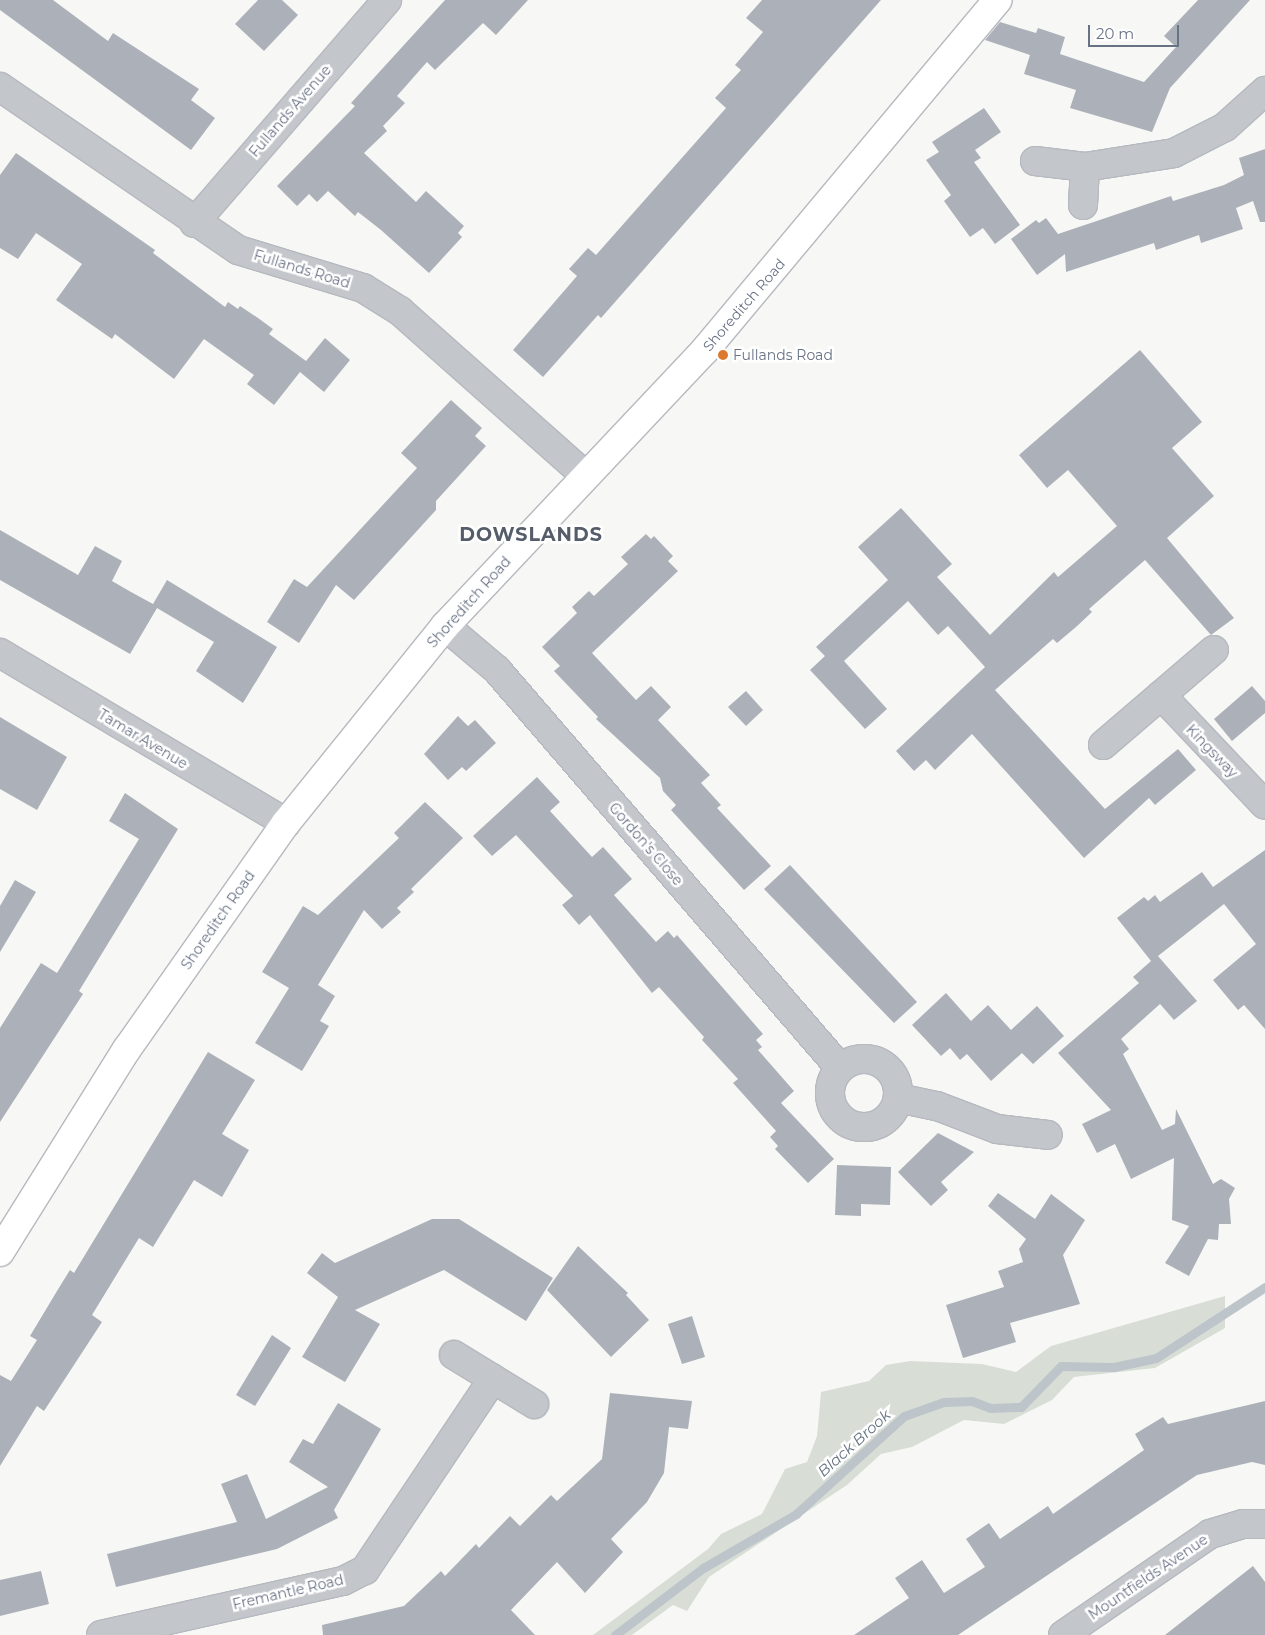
<!DOCTYPE html>
<style>
body{margin:0}
#map{position:relative;width:1265px;height:1635px;overflow:hidden;background:#f7f8f5;font-family:Montserrat,sans-serif}
div>[style]{position:absolute}
[style*='--x']{left:calc(var(--x)*1px);top:calc(var(--y)*1px);width:calc(var(--w)*1px);rotate:calc(var(--a)*1deg)}
.green>*{inset:0;background:#d8ded6}
.stream>*{height:9px;margin:-4.5px;padding:0 4.5px;transform-origin:4.5px;border-radius:4.5px;background:#bdc5cb}
.building>*{inset:0;background:#acb1b9}
.roads{filter:drop-shadow(1px 0 #b6b9bf) drop-shadow(-1px 0 #b6b9bf) drop-shadow(0 1px #b6b9bf) drop-shadow(0 -1px #b6b9bf)}
.minor>*{height:28px;margin:-14px;padding:0 14px;transform-origin:14px;border-radius:14px;background:#c3c6ca}
.minor>.ring{margin:-14px;padding:0;box-sizing:content-box;background:none;border:28px solid #c3c6ca;border-radius:50%}
.secondary>*{height:28px;margin:-14px;padding:0 14px;transform-origin:14px;border-radius:14px;background:#fff}
.dots>*{width:14px;height:14px;translate:-50% -50%;box-sizing:border-box;border:2px solid #fff;border-radius:50%}
span{translate:-50% -50%;white-space:nowrap;text-align:center;line-height:1.15;-webkit-text-stroke:5px #fff;paint-order:stroke}
.street-label{font-size:14px;color:#687285}
.poi-label{font-size:14px;color:#687285}
.left{translate:0 -50%;text-align:left}
.water-label{font-size:15px;color:#637381;font-style:italic}
.district-label{font-size:19px;color:#555d6a;font-weight:700;letter-spacing:1px}
.scale{position:absolute;left:1088px;top:25px;width:91px;height:22px;box-sizing:border-box;border:2px solid #687285;border-top:0;padding-left:6px;font-size:15px;line-height:18px;white-space:nowrap;color:#687285;-webkit-text-stroke:4px #fff;paint-order:stroke}
</style>
<div id="map">
<div class="green">
<div style="clip-path:polygon(1225px 1296px,1225px 1328px,1155px 1368px,1074px 1377px,1052px 1400px,1004px 1424px,964px 1420px,912px 1447px,881px 1454px,847px 1485px,709px 1577px,687px 1611px,673px 1605px,632px 1635px,593px 1635px,708px 1549px,721px 1534px,762px 1514px,785px 1469px,807px 1462px,817px 1436px,821px 1392px,869px 1381px,886px 1365px,910px 1361px,982px 1364px,1016px 1372px,1051px 1346px)"></div>
</div>
<div class="stream">
<div style="--x:615;--y:1635;--w:111;--a:-37.3"></div>
<div style="--x:703;--y:1568;--w:108;--a:-30.1"></div>
<div style="--x:796;--y:1514;--w:146;--a:-42.2"></div>
<div style="--x:904;--y:1416;--w:42;--a:-19.3"></div>
<div style="--x:944;--y:1402;--w:28;--a:-2"></div>
<div style="--x:972;--y:1401;--w:19;--a:21"></div>
<div style="--x:990;--y:1408;--w:31;--a:-2"></div>
<div style="--x:1021;--y:1407;--w:57;--a:-45.7"></div>
<div style="--x:1061;--y:1366;--w:53;--a:1.1"></div>
<div style="--x:1114;--y:1367;--w:43;--a:-12.1"></div>
<div style="--x:1156;--y:1358;--w:130;--a:-33.1"></div>
</div>
<div class="building">
<div style="clip-path:polygon(0 0,53px 0,108px 41px,113px 33px,199px 89px,191px 100px,215px 118px,191px 150px,0 10px)"></div>
<div style="clip-path:polygon(258px 0,282px 0,298px 15px,264px 51px,235px 24px)"></div>
<div style="clip-path:polygon(445px 0,528px 0,496px 35px,483px 23px,435px 70px,427px 62px,397px 96px,405px 103px,383px 126px,387px 131px,364px 153px,416px 202px,426px 191px,464px 226px,458px 233px,462px 237px,429px 273px,381px 230px,358px 212px,355px 216px,328px 191px,317px 202px,309px 194px,297px 206px,277px 186px,355px 106px,351px 103px)"></div>
<div style="clip-path:polygon(762px 0,881px 0,601px 318px,598px 315px,543px 377px,513px 350px,577px 276px,569px 269px,588px 248px,596px 255px,726px 108px,715px 98px,741px 70px,735px 65px,763px 32px,746px 18px)"></div>
<div style="clip-path:polygon(1198px 0,1250px 0,1170px 88px,1152px 132px,1070px 108px,1076px 90px,1024px 74px,1030px 55px,985px 40px,1000px 22px,1036px 33px,1038px 28px,1065px 37px,1060px 54px,1144px 82px,1176px 47px,1164px 36px)"></div>
<div style="clip-path:polygon(984px 108px,1001px 132px,975px 150px,981px 158px,974px 162px,1020px 225px,995px 244px,983px 228px,970px 237px,944px 201px,951px 195px,926px 160px,939px 152px,932px 142px)"></div>
<div style="clip-path:polygon(1265px 149px,1265px 222px,1260px 222px,1253px 201px,1236px 208px,1243px 229px,1201px 243px,1199px 235px,1156px 250px,1154px 243px,1066px 272px,1065px 254px,1037px 275px,1011px 239px,1036px 220px,1039px 223px,1046px 218px,1058px 234px,1171px 196px,1173px 201px,1224px 185px,1244px 175px,1239px 158px)"></div>
<div style="clip-path:polygon(16px 153px,155px 250px,153px 253px,225px 307px,228px 302px,238px 309px,240px 306px,258px 318px,273px 329px,269px 334px,306px 361px,325px 338px,350px 360px,324px 392px,300px 372px,274px 405px,247px 384px,254px 375px,204px 339px,174px 379px,115px 334px,112px 339px,56px 300px,82px 264px,36px 233px,18px 259px,0 248px,0 175px)"></div>
<div style="clip-path:polygon(1140px 350px,1202px 422px,1172px 448px,1214px 496px,1167px 538px,1234px 618px,1211px 635px,1145px 560px,1089px 609px,1092px 612px,1076px 627px,1057px 643px,1053px 639px,995px 690px,1105px 809px,1178px 749px,1196px 770px,1155px 805px,1149px 798px,1084px 858px,972px 734px,935px 770px,926px 760px,914px 771px,896px 751px,985px 667px,948px 626px,938px 635px,908px 601px,844px 661px,887px 709px,865px 729px,810px 670px,825px 656px,816px 647px,888px 580px,858px 547px,901px 508px,952px 564px,937px 577px,990px 635px,1054px 572px,1058px 577px,1117px 526px,1068px 470px,1047px 488px,1019px 455px)"></div>
<div style="clip-path:polygon(451px 400px,482px 428px,475px 436px,486px 446px,436px 501px,436px 510px,354px 600px,336px 585px,299px 643px,267px 622px,294px 579px,307px 587px,417px 468px,401px 453px)"></div>
<div style="clip-path:polygon(0 530px,78px 575px,95px 546px,122px 561px,112px 581px,131px 592px,153px 604px,167px 580px,277px 647px,243px 703px,196px 671px,214px 642px,157px 608px,130px 654px,0 580px)"></div>
<div style="clip-path:polygon(646px 534px,651px 539px,654px 536px,673px 556px,668px 561px,678px 571px,592px 653px,636px 700px,651px 686px,671px 707px,658px 720px,710px 775px,701px 783px,721px 805px,717px 808px,771px 866px,744px 890px,671px 810px,676px 805px,663px 791px,660px 778px,596px 719px,598px 717px,554px 671px,560px 666px,542px 647px,577px 613px,572px 607px,589px 591px,594px 596px,628px 564px,621px 557px)"></div>
<div style="clip-path:polygon(1252px 686px,1265px 701px,1265px 713px,1232px 741px,1214px 719px)"></div>
<div style="clip-path:polygon(746px 691px,763px 710px,746px 726px,728px 707px)"></div>
<div style="clip-path:polygon(458px 716px,468px 726px,475px 720px,496px 743px,466px 771px,462px 767px,448px 780px,424px 754px)"></div>
<div style="clip-path:polygon(0 717px,67px 757px,37px 810px,0 789px)"></div>
<div style="clip-path:polygon(537px 777px,560px 802px,550px 811px,592px 857px,603px 847px,632px 879px,614px 895px,656px 942px,668px 931px,674px 938px,677px 935px,763px 1034px,756px 1040px,762px 1047px,758px 1050px,794px 1091px,781px 1103px,834px 1159px,808px 1183px,775px 1149px,778px 1146px,770px 1137px,776px 1131px,733px 1083px,738px 1079px,702px 1040px,704px 1037px,659px 987px,652px 993px,590px 915px,579px 925px,562px 905px,573px 896px,516px 835px,492px 856px,473px 836px)"></div>
<div style="clip-path:polygon(125px 793px,178px 829px,79px 991px,83px 994px,0 1122px,0 1028px,41px 963px,57px 973px,139px 839px,109px 821px)"></div>
<div style="clip-path:polygon(425px 802px,463px 838px,411px 889px,414px 892px,397px 908px,401px 912px,382px 929px,364px 910px,318px 985px,335px 996px,320px 1021px,329px 1026px,302px 1071px,255px 1043px,289px 988px,262px 972px,303px 906px,318px 915px,399px 838px,394px 833px)"></div>
<div style="clip-path:polygon(1265px 850px,1265px 1029px,1244px 1005px,1238px 1010px,1213px 980px,1256px 944px,1224px 904px,1158px 956px,1197px 1001px,1174px 1020px,1160px 1004px,1121px 1039px,1129px 1049px,1123px 1054px,1162px 1130px,1175px 1124px,1176px 1109px,1213px 1184px,1221px 1179px,1235px 1188px,1229px 1199px,1231px 1224px,1219px 1224px,1218px 1240px,1208px 1239px,1189px 1276px,1165px 1263px,1189px 1226px,1172px 1220px,1174px 1158px,1131px 1179px,1115px 1144px,1097px 1153px,1082px 1124px,1111px 1110px,1058px 1053px,1139px 983px,1133px 977px,1151px 961px,1117px 918px,1144px 897px,1148px 901px,1155px 895px,1160px 902px,1202px 872px,1213px 887px)"></div>
<div style="clip-path:polygon(790px 865px,917px 1002px,894px 1023px,764px 889px)"></div>
<div style="clip-path:polygon(15px 880px,36px 892px,0 952px,0 906px)"></div>
<div style="clip-path:polygon(946px 993px,971px 1021px,988px 1005px,1011px 1030px,1037px 1006px,1064px 1036px,1033px 1064px,1022px 1053px,991px 1081px,967px 1054px,960px 1060px,950px 1048px,941px 1056px,912px 1025px)"></div>
<div style="clip-path:polygon(208px 1052px,255px 1080px,222px 1134px,249px 1150px,222px 1197px,194px 1180px,153px 1247px,139px 1238px,92px 1315px,102px 1322px,44px 1411px,37px 1406px,0 1466px,0 1375px,11px 1381px,37px 1340px,30px 1336px,57px 1291px,70px 1270px,74px 1273px)"></div>
<div style="clip-path:polygon(938px 1133px,974px 1152px,941px 1182px,948px 1190px,931px 1206px,898px 1172px)"></div>
<div style="clip-path:polygon(837px 1165px,891px 1167px,890px 1205px,861px 1204px,861px 1216px,835px 1215px)"></div>
<div style="clip-path:polygon(998px 1193px,1035px 1219px,1051px 1194px,1085px 1220px,1063px 1255px,1080px 1304px,1010px 1323px,1016px 1342px,963px 1358px,946px 1305px,1004px 1287px,998px 1271px,1023px 1262px,1019px 1249px,1026px 1239px,988px 1206px)"></div>
<div style="clip-path:polygon(432px 1219px,459px 1219px,553px 1278px,526px 1321px,444px 1270px,355px 1310px,380px 1324px,345px 1382px,302px 1357px,338px 1297px,307px 1273px,322px 1253px,335px 1263px)"></div>
<div style="clip-path:polygon(578px 1246px,628px 1293px,626px 1295px,649px 1320px,611px 1357px,547px 1290px)"></div>
<div style="clip-path:polygon(692px 1316px,705px 1357px,682px 1364px,668px 1324px)"></div>
<div style="clip-path:polygon(272px 1335px,291px 1348px,255px 1406px,236px 1395px)"></div>
<div style="clip-path:polygon(610px 1393px,692px 1401px,688px 1429px,669px 1427px,664px 1473px,647px 1502px,611px 1539px,623px 1552px,585px 1593px,557px 1562px,511px 1610px,535px 1635px,323px 1635px,322px 1625px,404px 1606px,441px 1571px,445px 1576px,476px 1544px,479px 1548px,510px 1516px,520px 1526px,551px 1495px,557px 1501px,602px 1459px)"></div>
<div style="clip-path:polygon(1265px 1401px,1265px 1465px,1252px 1462px,1197px 1475px,958px 1635px,854px 1635px,909px 1598px,895px 1578px,922px 1560px,944px 1593px,985px 1567px,966px 1539px,989px 1523px,1000px 1539px,1048px 1506px,1053px 1514px,1144px 1450px,1135px 1434px,1163px 1417px,1168px 1424px)"></div>
<div style="clip-path:polygon(338px 1403px,381px 1429px,334px 1510px,338px 1518px,277px 1549px,116px 1587px,107px 1554px,237px 1522px,221px 1484px,247px 1474px,266px 1519px,328px 1487px,289px 1462px,303px 1439px,313px 1444px)"></div>
<div style="clip-path:polygon(1253px 1566px,1265px 1582px,1265px 1635px,1165px 1635px)"></div>
<div style="clip-path:polygon(41px 1571px,49px 1604px,0 1616px,0 1580px)"></div>
</div>
<div class="roads">
<div class="minor">
<div style="--x:0;--y:87;--w:288;--a:34.4"></div>
<div style="--x:238;--y:250;--w:131;--a:16.9"></div>
<div style="--x:363;--y:288;--w:44;--a:31.9"></div>
<div style="--x:400;--y:311;--w:247;--a:41.6"></div>
<div style="--x:1035;--y:161;--w:50;--a:6.8"></div>
<div style="--x:1085;--y:167;--w:90;--a:-8.9"></div>
<div style="--x:1174;--y:153;--w:57;--a:-27"></div>
<div style="--x:1225;--y:127;--w:54;--a:-42"></div>
<div style="--x:1083;--y:205;--w:38;--a:-87"></div>
<div style="--x:194;--y:223;--w:295;--a:-49.1"></div>
<div style="--x:445;--y:626;--w:68;--a:40.2"></div>
<div style="--x:497;--y:670;--w:525;--a:49.24"></div>
<div style="--x:0;--y:653;--w:333;--a:30.7"></div>
<div style="--x:1161;--y:695;--w:151;--a:46.6"></div>
<div style="--x:1103;--y:745;--w:146;--a:-40.6"></div>
<div class="ring" style="left:830px;top:1059px;width:40px;height:40px"></div>
<div style="--x:898;--y:1098;--w:40;--a:12"></div>
<div style="--x:937;--y:1106;--w:64;--a:21"></div>
<div style="--x:997;--y:1129;--w:51;--a:6.7"></div>
<div style="--x:454;--y:1355;--w:94;--a:31.5"></div>
<div style="--x:101;--y:1635;--w:248;--a:-12.6"></div>
<div style="--x:343;--y:1581;--w:25;--a:-27"></div>
<div style="--x:365;--y:1570;--w:230;--a:-56.2"></div>
<div style="--x:1063;--y:1635;--w:178;--a:-34.5"></div>
<div style="--x:1210;--y:1534;--w:34;--a:-17"></div>
<div style="--x:1243;--y:1524;--w:22;--a:0"></div>
</div>
<div class="secondary">
<div style="--x:0;--y:1252;--w:239;--a:-58"></div>
<div style="--x:127;--y:1049;--w:276;--a:-54.9"></div>
<div style="--x:286;--y:823;--w:253;--a:-51.1"></div>
<div style="--x:445;--y:626;--w:379;--a:-46.7"></div>
<div style="--x:705;--y:350;--w:456;--a:-50.1"></div>
</div>
</div>
<div class="dots">
<div style="left:723px;top:355px;background:#dd782f"></div>
</div>
<div class="street-label">
<span style="left:290px;top:111px;rotate:-49deg">Fullands Avenue</span>
<span style="left:302px;top:269px;rotate:17deg">Fullands Road</span>
<span style="left:744px;top:305px;rotate:-49deg">Shoreditch Road</span>
<span style="left:469px;top:602px;rotate:-48deg">Shoreditch Road</span>
<span style="left:143px;top:739px;rotate:31deg">Tamar Avenue</span>
<span style="left:1212px;top:751px;rotate:46deg">Kingsway</span>
<span style="left:646px;top:844px;rotate:49deg">Gordon's Close</span>
<span style="left:218px;top:920px;rotate:-55deg">Shoreditch Road</span>
<span style="left:1148px;top:1577px;rotate:-34deg">Mountfields Avenue</span>
<span style="left:288px;top:1592px;rotate:-13deg">Fremantle Road</span>
</div>
<div class="poi-label">
<span class="left" style="left:733px;top:355px">Fullands Road</span>
</div>
<div class="water-label">
<span style="left:854px;top:1443px;rotate:-42deg">Black Brook</span>
</div>
<div class="district-label">
<span style="left:531px;top:535px">DOWSLANDS</span>
</div>
<div class="scale">20 m</div>
</div>
